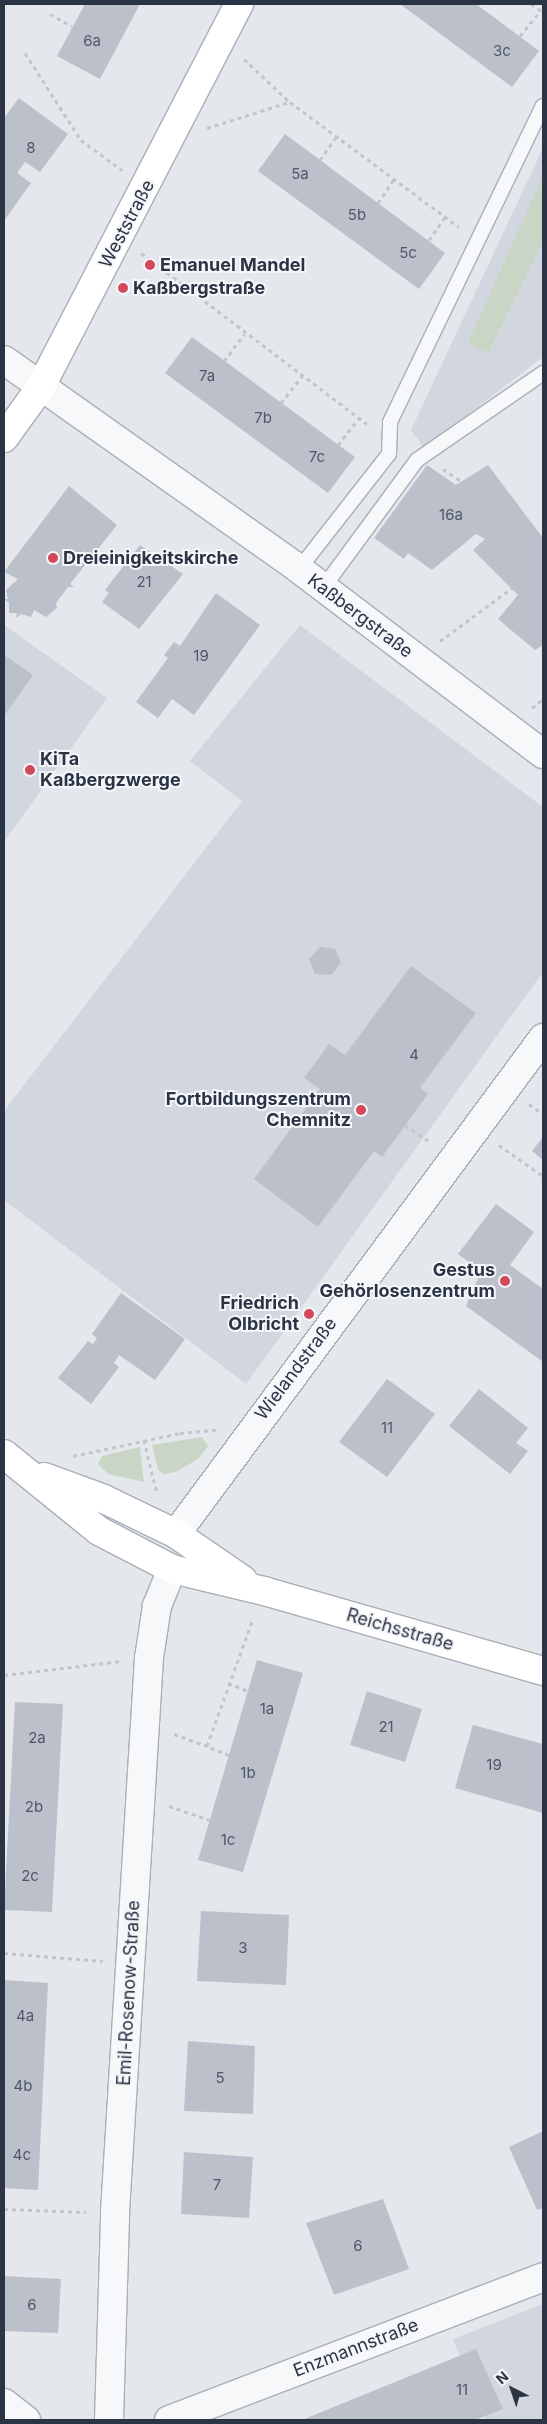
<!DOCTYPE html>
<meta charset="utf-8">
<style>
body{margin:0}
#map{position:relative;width:547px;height:2424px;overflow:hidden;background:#e4e7ec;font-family:Inter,sans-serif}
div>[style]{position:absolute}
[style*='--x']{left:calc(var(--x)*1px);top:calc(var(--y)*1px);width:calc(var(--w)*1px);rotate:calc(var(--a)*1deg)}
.built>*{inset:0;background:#d2d6de}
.green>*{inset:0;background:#c9d6c5}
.building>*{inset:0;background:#bbc0ca}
.path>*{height:3px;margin-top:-1.5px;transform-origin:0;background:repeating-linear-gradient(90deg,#c2c5cb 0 4px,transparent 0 8px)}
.roads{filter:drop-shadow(1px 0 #a9aeb7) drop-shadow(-1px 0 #a9aeb7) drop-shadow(0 1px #a9aeb7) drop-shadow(0 -1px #a9aeb7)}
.lane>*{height:14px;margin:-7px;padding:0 7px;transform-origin:7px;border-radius:7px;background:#f7f8fa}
.street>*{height:28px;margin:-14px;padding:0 14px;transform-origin:14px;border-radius:14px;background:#f7f8fa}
.secondary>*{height:28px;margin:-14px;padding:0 14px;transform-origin:14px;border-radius:14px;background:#fff}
.primary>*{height:28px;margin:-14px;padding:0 14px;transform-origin:14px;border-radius:14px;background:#fff}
.dots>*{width:14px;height:14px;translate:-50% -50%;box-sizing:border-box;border:2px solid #f4f6f9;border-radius:50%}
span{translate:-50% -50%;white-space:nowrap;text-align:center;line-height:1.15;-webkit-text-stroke:4px #f4f6f9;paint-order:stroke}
.number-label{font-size:15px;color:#4f5766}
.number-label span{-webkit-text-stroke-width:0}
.street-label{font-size:18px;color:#2b3445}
.poi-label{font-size:18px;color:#2b3445;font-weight:700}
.left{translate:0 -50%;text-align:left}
.right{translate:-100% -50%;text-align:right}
.frame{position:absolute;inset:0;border:5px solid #2b3445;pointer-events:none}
.north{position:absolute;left:487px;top:2364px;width:50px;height:50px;-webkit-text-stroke:4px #f4f6f9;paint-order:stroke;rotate:319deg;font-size:14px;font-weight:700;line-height:20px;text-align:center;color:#2b3445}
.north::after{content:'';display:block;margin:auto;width:18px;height:22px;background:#2b3445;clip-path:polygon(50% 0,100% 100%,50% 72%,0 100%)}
</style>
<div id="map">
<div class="built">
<div style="clip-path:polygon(543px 148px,543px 357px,424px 448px,411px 430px)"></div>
<div style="clip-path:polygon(4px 625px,107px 698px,4px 842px)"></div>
<div style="clip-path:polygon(300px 625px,543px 807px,543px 972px,246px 1384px,4px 1200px,4px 1111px,242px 801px,190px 761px)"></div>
<div style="clip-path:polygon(543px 2304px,543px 2420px,485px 2420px,453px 2339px)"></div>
</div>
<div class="green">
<div style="clip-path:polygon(543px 175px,543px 241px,488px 353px,468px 343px)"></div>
<div style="clip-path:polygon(202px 1437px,208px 1446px,198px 1459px,176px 1472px,163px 1474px,158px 1469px,152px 1445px)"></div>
<div style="clip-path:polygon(140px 1447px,144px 1482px,108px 1474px,98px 1464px,102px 1456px)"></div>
</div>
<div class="building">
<div style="clip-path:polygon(85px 4px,140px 4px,100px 79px,57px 56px)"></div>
<div style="clip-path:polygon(400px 4px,476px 4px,539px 51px,512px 87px)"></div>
<div style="clip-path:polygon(19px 98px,68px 134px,40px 172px,25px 162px,17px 173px,31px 183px,4px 221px,4px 118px)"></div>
<div style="clip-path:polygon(285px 134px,445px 253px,419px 289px,258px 171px)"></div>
<div style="clip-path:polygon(192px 337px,355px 457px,328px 493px,165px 373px)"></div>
<div style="clip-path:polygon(427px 465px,456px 485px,488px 465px,543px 538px,543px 645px,535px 650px,498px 619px,518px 595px,473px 550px,485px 539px,476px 534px,432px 570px,408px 553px,404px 559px,374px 538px)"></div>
<div style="clip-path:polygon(69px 486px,117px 525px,70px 584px,74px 587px,68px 587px,56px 603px,57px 608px,46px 617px,34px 610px,31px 617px,21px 614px,16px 618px,17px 613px,9px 613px,9px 603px,4px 599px,8px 599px,6px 590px,18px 579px,4px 572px)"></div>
<div style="clip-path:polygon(140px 545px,183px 574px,139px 629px,102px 602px,109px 593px,105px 590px)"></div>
<div style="clip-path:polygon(216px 593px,260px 625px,194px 715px,172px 699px,158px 718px,136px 702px,168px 658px,164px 655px,174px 642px,180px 646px)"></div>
<div style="clip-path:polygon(4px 655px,33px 675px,4px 716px)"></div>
<div style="clip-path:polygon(320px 947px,335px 949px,341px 963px,331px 975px,315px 974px,309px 959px)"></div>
<div style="clip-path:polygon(411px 966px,476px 1013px,420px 1088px,428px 1094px,382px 1157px,374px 1151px,318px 1227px,254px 1179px,320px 1089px,304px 1078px,329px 1044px,345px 1055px)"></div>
<div style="clip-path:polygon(543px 1137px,543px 1160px,532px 1151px)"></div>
<div style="clip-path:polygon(496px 1204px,534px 1232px,510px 1265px,543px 1289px,543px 1362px,466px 1306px,481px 1272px,458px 1254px)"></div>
<div style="clip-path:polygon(121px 1293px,185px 1339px,155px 1380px,119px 1355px,114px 1363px,119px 1367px,91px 1404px,58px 1378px,88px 1341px,93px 1344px,97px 1338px,92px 1334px)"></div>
<div style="clip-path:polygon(387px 1379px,435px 1414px,387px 1477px,339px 1442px)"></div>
<div style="clip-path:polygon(479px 1389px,528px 1428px,516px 1443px,528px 1451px,510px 1474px,449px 1426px)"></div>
<div style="clip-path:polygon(257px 1660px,303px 1673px,243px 1872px,198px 1860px)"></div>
<div style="clip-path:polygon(367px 1691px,422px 1709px,405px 1762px,350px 1745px)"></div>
<div style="clip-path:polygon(15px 1702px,63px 1704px,52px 1912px,4px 1910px)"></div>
<div style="clip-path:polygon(473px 1725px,543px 1744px,543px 1813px,455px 1788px)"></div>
<div style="clip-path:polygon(201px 1911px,289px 1915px,286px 1985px,197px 1981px)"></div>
<div style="clip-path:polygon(4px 1980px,48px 1983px,38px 2190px,4px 2188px)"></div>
<div style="clip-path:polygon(188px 2041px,255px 2046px,253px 2114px,184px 2111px)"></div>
<div style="clip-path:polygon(543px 2131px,543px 2208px,537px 2210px,509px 2147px)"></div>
<div style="clip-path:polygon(184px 2152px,253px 2157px,249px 2218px,181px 2214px)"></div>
<div style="clip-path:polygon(383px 2199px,409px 2269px,334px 2295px,306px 2223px)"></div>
<div style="clip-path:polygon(4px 2276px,61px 2279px,58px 2333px,4px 2331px)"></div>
<div style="clip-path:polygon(476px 2349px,503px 2409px,475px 2420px,302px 2420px)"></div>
</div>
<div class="path">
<div style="--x:531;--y:4;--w:14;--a:34"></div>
<div style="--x:50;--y:14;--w:25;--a:29"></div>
<div style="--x:520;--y:36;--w:33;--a:-51"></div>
<div style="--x:25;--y:53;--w:103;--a:57.2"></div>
<div style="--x:81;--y:140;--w:51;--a:36.2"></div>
<div style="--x:244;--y:59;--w:63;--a:43.1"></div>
<div style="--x:290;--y:102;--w:210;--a:36.5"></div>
<div style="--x:207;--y:128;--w:86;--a:-17.6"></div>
<div style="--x:320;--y:160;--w:29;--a:-55"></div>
<div style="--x:378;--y:203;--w:29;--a:-56"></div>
<div style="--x:429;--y:240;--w:28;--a:-55"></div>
<div style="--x:141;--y:253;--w:283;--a:37.1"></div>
<div style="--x:224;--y:361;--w:34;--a:-53"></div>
<div style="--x:281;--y:403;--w:34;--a:-52"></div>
<div style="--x:338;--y:445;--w:34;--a:-52"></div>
<div style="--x:443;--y:469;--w:23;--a:34"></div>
<div style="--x:440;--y:641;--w:89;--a:-36.4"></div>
<div style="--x:532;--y:708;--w:14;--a:-39"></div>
<div style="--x:529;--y:1104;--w:17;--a:36"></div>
<div style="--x:405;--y:1125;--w:30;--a:34"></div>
<div style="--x:499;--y:1145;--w:54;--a:35.2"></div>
<div style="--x:144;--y:1440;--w:56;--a:76.5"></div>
<div style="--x:73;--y:1456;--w:109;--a:-12.1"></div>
<div style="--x:180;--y:1433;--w:36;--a:-5"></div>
<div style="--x:4;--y:1675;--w:118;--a:-6.8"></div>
<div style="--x:228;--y:1683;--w:22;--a:22"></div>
<div style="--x:174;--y:1734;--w:35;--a:20"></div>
<div style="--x:229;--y:1755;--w:24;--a:-158"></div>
<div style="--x:207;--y:1746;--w:135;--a:-70.1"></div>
<div style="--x:169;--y:1806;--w:43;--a:18.9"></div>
<div style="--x:4;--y:1953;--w:99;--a:4.6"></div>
<div style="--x:4;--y:2209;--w:82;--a:2.1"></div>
</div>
<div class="roads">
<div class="lane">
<div style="--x:299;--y:569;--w:146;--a:-52"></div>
<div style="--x:389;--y:454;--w:32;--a:-88"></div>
<div style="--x:390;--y:422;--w:351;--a:-64.2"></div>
<div style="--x:323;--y:588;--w:159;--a:-53.7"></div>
<div style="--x:417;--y:460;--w:153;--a:-34.6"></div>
</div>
<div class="street">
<div style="--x:4;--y:360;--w:362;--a:35.3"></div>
<div style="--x:299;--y:569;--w:306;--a:37.2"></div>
<div style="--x:176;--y:1534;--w:617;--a:-53.5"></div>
<div style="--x:4;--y:2403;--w:28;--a:38"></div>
<div style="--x:109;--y:2420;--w:208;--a:-88.3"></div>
<div style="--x:115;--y:2212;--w:555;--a:-86.49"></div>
<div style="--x:149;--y:1658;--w:53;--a:-81.3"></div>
<div style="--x:157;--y:1606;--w:40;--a:-68"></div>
<div style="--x:169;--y:2420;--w:400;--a:-20.9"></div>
</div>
<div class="secondary">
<div style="--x:4;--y:438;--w:62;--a:-54.2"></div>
<div style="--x:40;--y:388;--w:433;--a:-62.6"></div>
</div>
<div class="primary">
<div style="--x:4;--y:1454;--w:122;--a:39"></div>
<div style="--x:99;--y:1531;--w:82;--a:27.5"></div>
<div style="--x:172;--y:1569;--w:95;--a:13.4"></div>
<div style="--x:264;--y:1591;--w:290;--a:16"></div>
<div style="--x:44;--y:1477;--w:64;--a:20.1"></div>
<div style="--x:104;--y:1499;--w:80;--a:25.9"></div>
<div style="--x:176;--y:1534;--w:81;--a:34.5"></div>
</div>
</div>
<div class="dots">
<div style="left:150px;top:265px;background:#d1495b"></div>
<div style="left:123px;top:288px;background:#d1495b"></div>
<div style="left:53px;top:558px;background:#d1495b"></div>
<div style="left:30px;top:770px;background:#d1495b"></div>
<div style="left:361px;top:1110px;background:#d1495b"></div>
<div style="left:505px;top:1281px;background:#d1495b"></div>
<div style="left:309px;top:1314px;background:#d1495b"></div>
</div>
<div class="number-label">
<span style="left:92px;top:41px">6a</span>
<span style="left:502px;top:51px">3c</span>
<span style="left:31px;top:148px">8</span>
<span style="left:300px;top:174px">5a</span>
<span style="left:357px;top:215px">5b</span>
<span style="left:408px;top:253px">5c</span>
<span style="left:207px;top:376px">7a</span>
<span style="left:263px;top:418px">7b</span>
<span style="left:317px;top:457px">7c</span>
<span style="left:451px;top:515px">16a</span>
<span style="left:144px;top:582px">21</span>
<span style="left:201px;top:656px">19</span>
<span style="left:414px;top:1055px">4</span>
<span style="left:387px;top:1428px">11</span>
<span style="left:267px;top:1709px">1a</span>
<span style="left:386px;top:1727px">21</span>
<span style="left:37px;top:1738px">2a</span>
<span style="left:494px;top:1765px">19</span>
<span style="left:248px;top:1773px">1b</span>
<span style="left:34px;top:1807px">2b</span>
<span style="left:228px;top:1840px">1c</span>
<span style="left:30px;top:1876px">2c</span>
<span style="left:243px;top:1948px">3</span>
<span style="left:25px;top:2016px">4a</span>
<span style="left:220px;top:2078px">5</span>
<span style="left:23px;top:2086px">4b</span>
<span style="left:22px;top:2155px">4c</span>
<span style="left:217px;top:2185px">7</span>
<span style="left:358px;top:2246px">6</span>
<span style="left:32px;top:2305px">6</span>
<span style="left:462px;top:2390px">11</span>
</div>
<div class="street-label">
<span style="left:127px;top:224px;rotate:-62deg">Weststraße</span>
<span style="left:360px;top:616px;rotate:37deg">Kaßbergstraße</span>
<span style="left:296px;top:1369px;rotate:-53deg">Wielandstraße</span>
<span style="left:400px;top:1630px;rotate:16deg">Reichsstraße</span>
<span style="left:129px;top:1993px;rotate:-87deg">Emil-Rosenow-Straße</span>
<span style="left:356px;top:2348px;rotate:-21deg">Enzmannstraße</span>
</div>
<div class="poi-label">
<span class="left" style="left:160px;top:265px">Emanuel Mandel</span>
<span class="left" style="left:133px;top:288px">Kaßbergstraße</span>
<span class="left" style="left:63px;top:558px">Dreieinigkeitskirche</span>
<span class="left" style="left:40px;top:770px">KiTa<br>Kaßbergzwerge</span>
<span class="right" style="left:351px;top:1110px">Fortbildungszentrum<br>Chemnitz</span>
<span class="right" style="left:495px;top:1281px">Gestus<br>Gehörlosenzentrum</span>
<span class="right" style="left:299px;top:1314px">Friedrich<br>Olbricht</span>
</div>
<div class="frame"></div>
<div class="north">N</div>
</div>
